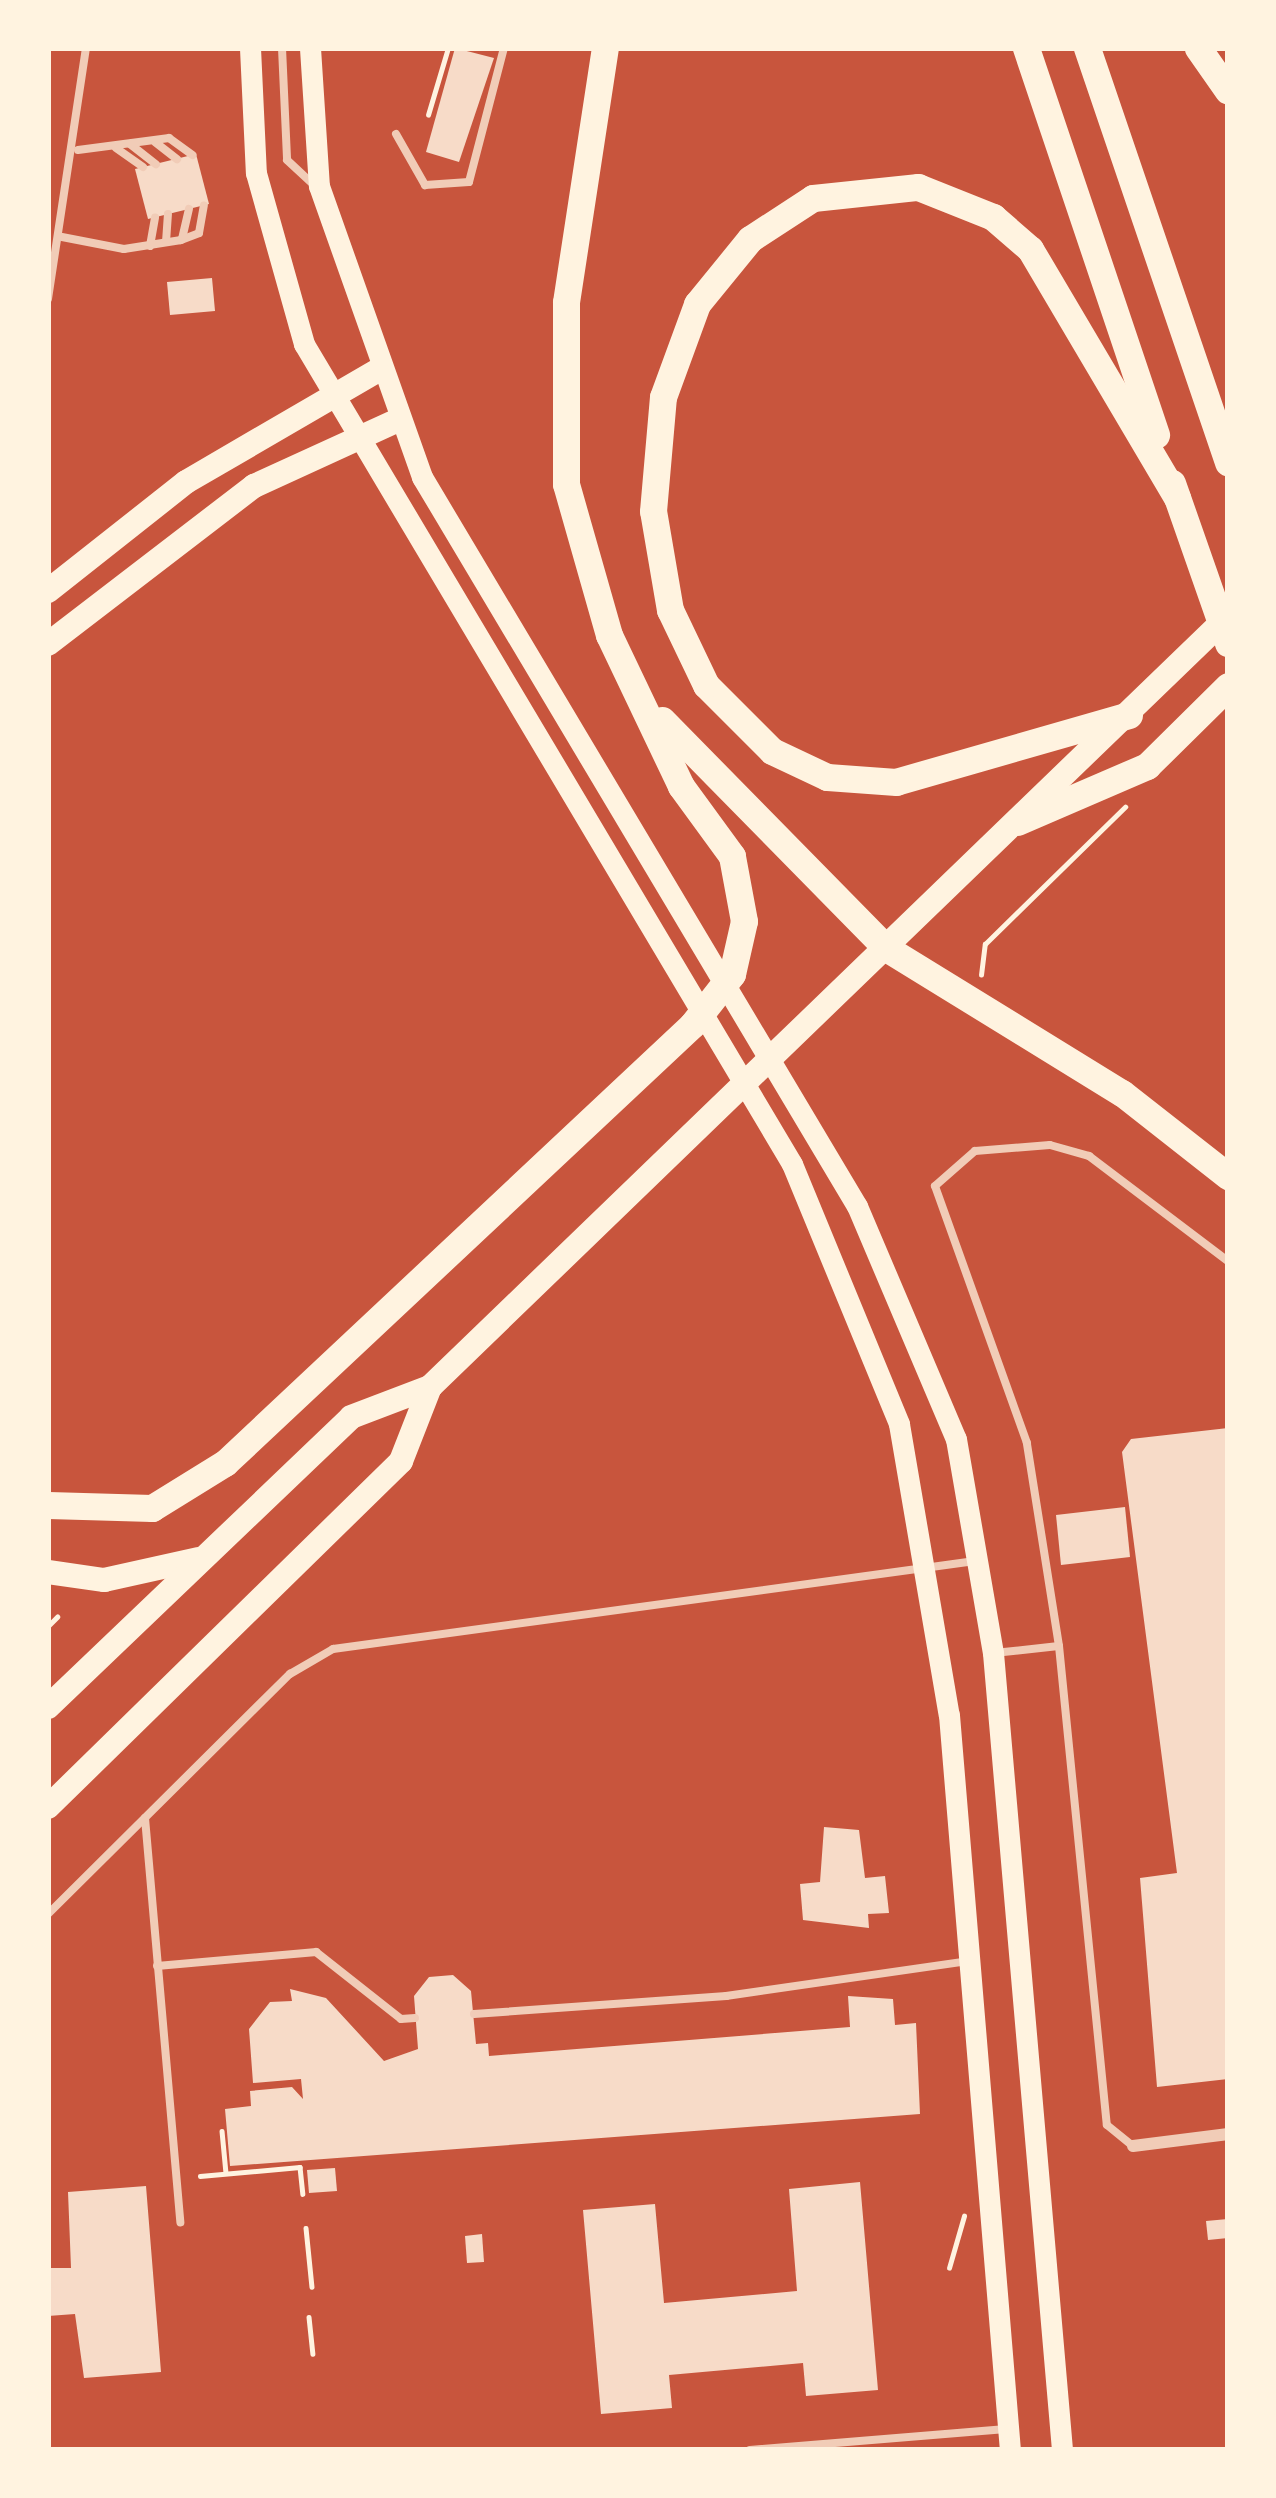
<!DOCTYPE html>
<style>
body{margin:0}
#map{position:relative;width:1276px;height:2498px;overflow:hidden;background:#c8553d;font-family:"Space Grotesk",sans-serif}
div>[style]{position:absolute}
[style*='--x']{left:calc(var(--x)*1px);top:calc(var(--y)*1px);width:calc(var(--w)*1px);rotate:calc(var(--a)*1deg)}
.building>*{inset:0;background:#f7dbc8}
.path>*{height:4.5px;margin:-2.25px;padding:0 2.25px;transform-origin:2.25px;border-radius:2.25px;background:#fff3e0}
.service>*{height:8px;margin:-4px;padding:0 4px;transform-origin:4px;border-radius:4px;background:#f1ccb7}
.minor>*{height:12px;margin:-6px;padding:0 6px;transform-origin:6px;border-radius:6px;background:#f1ccb7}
.secondary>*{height:21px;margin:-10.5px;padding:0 10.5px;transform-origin:10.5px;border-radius:10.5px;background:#fff3e0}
.trunk>*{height:24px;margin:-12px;padding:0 12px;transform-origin:12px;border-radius:12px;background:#fff3e0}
.motorway>*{height:27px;margin:-13.5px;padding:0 13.5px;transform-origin:13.5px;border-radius:13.5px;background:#fff3e0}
span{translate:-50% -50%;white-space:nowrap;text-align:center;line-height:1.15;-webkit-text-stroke:12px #fff3e0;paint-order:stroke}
.frame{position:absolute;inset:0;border:51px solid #fff3e0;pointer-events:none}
</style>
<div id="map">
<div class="building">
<div style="clip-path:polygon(455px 48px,494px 58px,459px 162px,426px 152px)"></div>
<div style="clip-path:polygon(196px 154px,209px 204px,148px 219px,135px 169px)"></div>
<div style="clip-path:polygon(212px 278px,215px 311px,170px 315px,167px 282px)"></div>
<div style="clip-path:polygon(1228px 1428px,1228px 2079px,1157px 2087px,1140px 1878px,1177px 1873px,1122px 1452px,1131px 1439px)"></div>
<div style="clip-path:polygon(1125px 1507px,1130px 1557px,1061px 1565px,1056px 1515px)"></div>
<div style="clip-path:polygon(824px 1827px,859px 1830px,865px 1878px,885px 1876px,889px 1913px,868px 1914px,869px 1928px,803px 1920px,800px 1884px,820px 1882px)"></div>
<div style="clip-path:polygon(453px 1975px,471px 1991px,476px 2044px,488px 2043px,489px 2056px,850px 2027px,848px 1996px,893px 1999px,895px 2025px,916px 2023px,920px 2114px,230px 2166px,225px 2109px,251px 2106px,250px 2091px,292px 2087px,303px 2099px,301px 2079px,253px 2083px,249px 2029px,270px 2002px,292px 2001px,290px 1989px,326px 1998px,384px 2061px,418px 2049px,414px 1996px,429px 1977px)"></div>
<div style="clip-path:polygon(335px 2168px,337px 2191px,309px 2193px,307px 2170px)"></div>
<div style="clip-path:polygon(860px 2182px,878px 2390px,806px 2396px,803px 2363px,669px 2375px,672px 2408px,601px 2414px,583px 2210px,655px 2204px,664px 2303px,797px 2291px,789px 2189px)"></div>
<div style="clip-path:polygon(146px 2186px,161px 2372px,84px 2378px,75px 2314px,48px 2316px,48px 2268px,71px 2268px,68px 2192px)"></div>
<div style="clip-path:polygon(1228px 2219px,1228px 2238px,1208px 2240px,1206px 2221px)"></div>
<div style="clip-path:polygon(482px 2234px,484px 2262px,467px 2263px,465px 2236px)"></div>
</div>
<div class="path">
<div style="--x:428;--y:115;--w:70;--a:-73.4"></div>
<div style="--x:981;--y:975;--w:31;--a:-83"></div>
<div style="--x:985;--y:944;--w:196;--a:-44.4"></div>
<div style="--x:48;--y:1626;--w:13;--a:-45"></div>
<div style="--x:222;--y:2131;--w:42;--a:84.6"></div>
<div style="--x:200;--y:2176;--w:100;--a:-5.1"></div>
<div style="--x:300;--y:2167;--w:27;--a:84"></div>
<div style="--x:306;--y:2228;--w:59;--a:84.2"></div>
<div style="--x:949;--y:2268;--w:54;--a:-73.9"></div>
<div style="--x:309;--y:2317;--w:37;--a:84"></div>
</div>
<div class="service">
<div style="--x:282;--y:48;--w:112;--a:87.4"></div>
<div style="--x:287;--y:160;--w:34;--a:43"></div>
<div style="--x:396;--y:134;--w:59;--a:60.4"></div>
<div style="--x:425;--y:185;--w:44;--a:-3.9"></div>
<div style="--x:469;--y:182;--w:138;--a:-75.4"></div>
<div style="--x:155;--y:142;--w:28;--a:38"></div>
<div style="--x:130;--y:144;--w:33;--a:38"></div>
<div style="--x:116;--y:148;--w:33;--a:35"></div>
<div style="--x:78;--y:150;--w:92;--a:-7.5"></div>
<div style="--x:169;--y:138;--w:29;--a:36"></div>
<div style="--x:62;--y:237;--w:63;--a:11"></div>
<div style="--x:124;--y:249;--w:58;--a:-9"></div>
<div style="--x:181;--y:240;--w:19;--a:-21"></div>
<div style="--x:199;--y:233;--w:28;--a:-80"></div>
<div style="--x:182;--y:239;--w:31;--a:-77"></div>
<div style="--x:166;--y:242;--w:28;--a:-86"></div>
<div style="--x:150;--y:246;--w:29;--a:-80"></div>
<div style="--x:48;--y:299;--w:254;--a:-81.4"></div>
<div style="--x:1059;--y:1646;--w:206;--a:-99"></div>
<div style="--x:1027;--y:1443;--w:273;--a:-109.7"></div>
<div style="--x:935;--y:1186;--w:53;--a:-41.2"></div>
<div style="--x:975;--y:1151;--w:75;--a:-4.6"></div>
<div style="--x:1050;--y:1145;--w:41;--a:15.8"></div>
<div style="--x:1089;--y:1156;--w:174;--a:37.1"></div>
<div style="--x:994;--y:1653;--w:65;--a:-6.1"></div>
<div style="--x:1059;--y:1646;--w:481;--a:84.3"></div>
<div style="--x:1107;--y:2125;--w:33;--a:39"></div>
<div style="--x:145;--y:1818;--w:406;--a:85"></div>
<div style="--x:48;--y:1914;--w:341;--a:-44.8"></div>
<div style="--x:290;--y:1674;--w:50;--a:-30.2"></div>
<div style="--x:333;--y:1649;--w:648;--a:-7.8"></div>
<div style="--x:157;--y:1966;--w:160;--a:-5"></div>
<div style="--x:316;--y:1952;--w:108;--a:38.2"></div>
<div style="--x:401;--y:2019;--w:14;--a:-4"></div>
<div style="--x:474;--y:2014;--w:253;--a:-4.1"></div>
<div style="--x:726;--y:1996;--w:246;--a:-8.2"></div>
<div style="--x:750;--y:2450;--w:257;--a:-4.7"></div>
</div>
<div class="minor">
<div style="--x:1133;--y:2146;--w:96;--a:-7.2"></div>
</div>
<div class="secondary">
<div style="--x:250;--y:48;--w:125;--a:87.3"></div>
<div style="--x:256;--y:173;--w:178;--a:74.3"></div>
<div style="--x:304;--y:344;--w:954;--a:59.24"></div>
<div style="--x:792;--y:1164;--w:281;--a:67.6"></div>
<div style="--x:899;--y:1424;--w:295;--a:80.3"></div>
<div style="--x:949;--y:1715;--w:738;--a:85.26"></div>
<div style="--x:310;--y:48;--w:138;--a:86.3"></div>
<div style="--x:319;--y:186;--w:309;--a:70.5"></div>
<div style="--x:422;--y:477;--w:849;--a:59.18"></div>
<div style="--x:857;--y:1206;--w:253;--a:67"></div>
<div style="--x:956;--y:1439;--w:217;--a:80.2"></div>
<div style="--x:993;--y:1653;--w:800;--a:85.05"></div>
</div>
<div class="trunk">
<div style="--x:48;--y:591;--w:176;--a:-38.3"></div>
<div style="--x:186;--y:482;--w:221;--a:-30.2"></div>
<div style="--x:48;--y:644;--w:260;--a:-37.5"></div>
<div style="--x:254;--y:486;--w:156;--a:-24.6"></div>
<div style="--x:48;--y:1572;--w:57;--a:8.1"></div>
<div style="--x:104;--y:1580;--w:97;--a:-12.5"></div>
<div style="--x:48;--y:1707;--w:419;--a:-43.7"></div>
<div style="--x:351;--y:1417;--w:85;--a:-20.8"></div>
<div style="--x:430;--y:1387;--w:1110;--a:-44.01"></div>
<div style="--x:48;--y:1807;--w:494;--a:-44.4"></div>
<div style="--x:401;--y:1461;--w:79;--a:-68.6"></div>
</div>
<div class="motorway">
<div style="--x:1026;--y:48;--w:408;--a:71.4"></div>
<div style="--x:1087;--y:48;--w:438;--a:71.2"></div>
<div style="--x:1198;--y:48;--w:52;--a:55.1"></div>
<div style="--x:1172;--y:483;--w:170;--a:70.7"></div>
<div style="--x:1129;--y:715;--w:242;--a:164"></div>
<div style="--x:896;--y:782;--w:69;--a:-175.9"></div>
<div style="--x:827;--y:777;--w:61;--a:-154.7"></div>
<div style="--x:772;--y:751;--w:93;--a:-135"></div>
<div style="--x:706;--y:685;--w:83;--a:-115.6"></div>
<div style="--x:670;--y:610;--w:100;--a:-99.7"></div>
<div style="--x:653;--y:511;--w:114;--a:-85"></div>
<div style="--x:663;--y:397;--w:99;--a:-69.9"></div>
<div style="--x:697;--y:304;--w:84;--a:-50.8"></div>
<div style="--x:750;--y:239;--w:75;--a:-33.1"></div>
<div style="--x:813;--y:198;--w:106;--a:-6"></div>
<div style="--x:918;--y:187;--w:81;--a:21.8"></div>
<div style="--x:993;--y:217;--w:49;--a:40.9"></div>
<div style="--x:1030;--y:249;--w:289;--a:59.4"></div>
<div style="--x:662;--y:720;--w:320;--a:45.5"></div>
<div style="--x:886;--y:948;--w:277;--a:31.6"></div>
<div style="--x:1122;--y:1093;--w:135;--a:38.1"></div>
<div style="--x:1017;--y:822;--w:142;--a:-23.3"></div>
<div style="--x:1147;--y:766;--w:114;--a:-44.6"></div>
<div style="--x:48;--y:1505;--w:104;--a:1.7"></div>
<div style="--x:152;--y:1508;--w:86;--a:-31.7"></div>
<div style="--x:225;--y:1463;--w:640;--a:-43.16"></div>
<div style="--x:692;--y:1025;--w:65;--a:-51.9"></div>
<div style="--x:732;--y:974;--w:54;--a:-77.2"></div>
<div style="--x:744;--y:921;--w:66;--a:-100.5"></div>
<div style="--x:732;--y:856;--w:87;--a:-126.1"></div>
<div style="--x:681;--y:786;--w:167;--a:-115.5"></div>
<div style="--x:609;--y:635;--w:157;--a:-105.9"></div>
<div style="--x:566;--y:484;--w:182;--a:-90"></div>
<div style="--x:566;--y:302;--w:257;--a:-81.3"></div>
</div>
<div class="frame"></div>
</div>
